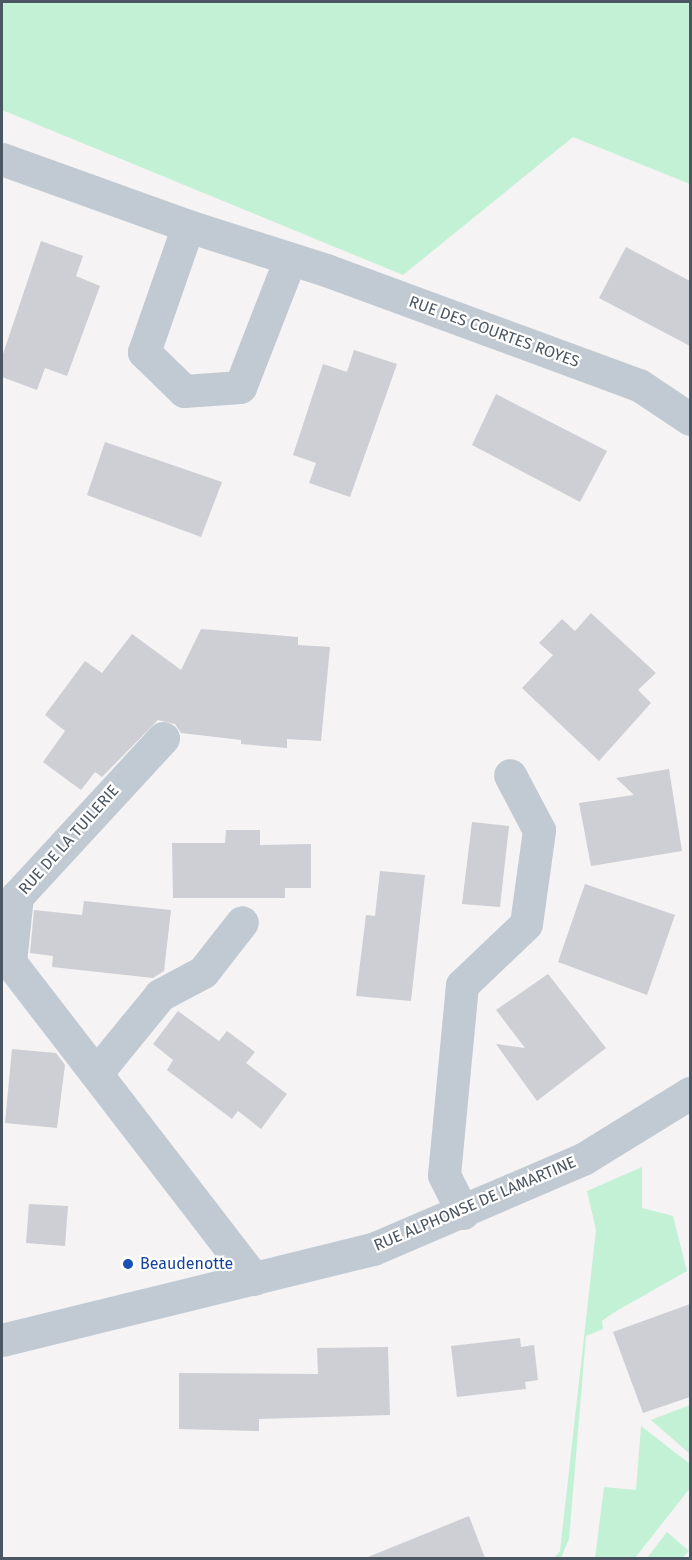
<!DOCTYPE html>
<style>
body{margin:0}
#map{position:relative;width:692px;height:1560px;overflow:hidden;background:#f5f3f3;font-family:"Fira Sans",sans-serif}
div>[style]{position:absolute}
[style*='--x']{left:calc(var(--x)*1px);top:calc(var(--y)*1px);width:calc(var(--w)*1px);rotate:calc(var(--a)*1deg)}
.green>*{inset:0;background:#c3f1d5}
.building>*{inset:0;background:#cdcfd5}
.minor>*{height:33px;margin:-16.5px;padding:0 16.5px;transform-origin:16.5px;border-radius:16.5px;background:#c1cad2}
.dots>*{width:16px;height:16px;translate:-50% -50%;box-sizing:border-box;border:3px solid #fff;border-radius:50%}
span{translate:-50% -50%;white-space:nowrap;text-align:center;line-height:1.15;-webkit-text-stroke:4.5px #fff;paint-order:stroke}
.street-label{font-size:16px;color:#4a5661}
.transit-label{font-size:16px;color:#164399}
.left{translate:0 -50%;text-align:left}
.frame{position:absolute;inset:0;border:3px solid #4a5661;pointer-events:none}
</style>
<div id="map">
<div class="green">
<div style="clip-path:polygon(2px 2px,690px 2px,690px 184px,573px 137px,403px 275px,2px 110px)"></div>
<div style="clip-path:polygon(642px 1167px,642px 1208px,673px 1216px,687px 1271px,613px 1313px,602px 1321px,603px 1329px,586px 1336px,569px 1539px,561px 1558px,554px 1558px,560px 1551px,596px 1230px,587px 1191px)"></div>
<div style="clip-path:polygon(690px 1405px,690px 1454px,651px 1420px)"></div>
<div style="clip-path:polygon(641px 1426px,690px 1464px,690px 1488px,635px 1558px,595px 1558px,604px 1487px,636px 1490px)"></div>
<div style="clip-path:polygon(667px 1532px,689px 1551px,682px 1558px,647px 1558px)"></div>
</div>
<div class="building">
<div style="clip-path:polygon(41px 241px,83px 256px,76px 276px,100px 286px,67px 376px,45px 368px,37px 390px,2px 377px,2px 357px)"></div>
<div style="clip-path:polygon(626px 247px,690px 281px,690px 346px,599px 298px)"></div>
<div style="clip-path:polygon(354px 350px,397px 364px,350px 497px,309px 483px,316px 463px,293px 455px,323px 364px,347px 372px)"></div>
<div style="clip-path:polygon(496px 394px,607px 451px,580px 502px,472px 445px)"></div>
<div style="clip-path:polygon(105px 442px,222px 482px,201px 537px,87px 495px)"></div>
<div style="clip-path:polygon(591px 613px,656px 673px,638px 690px,651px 703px,599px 761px,522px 688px,553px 655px,539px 643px,562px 619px,575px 631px)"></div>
<div style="clip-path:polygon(201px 629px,298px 637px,298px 645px,330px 647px,321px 741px,287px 739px,287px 748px,241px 744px,241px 740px,181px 733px,175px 724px,158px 720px,102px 777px,95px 772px,81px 790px,43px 762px,65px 731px,45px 715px,85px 661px,102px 673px,132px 634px,181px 670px)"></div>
<div style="clip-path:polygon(669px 769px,682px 851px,591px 866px,579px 803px,634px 795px,616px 778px)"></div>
<div style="clip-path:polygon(472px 822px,509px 826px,500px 907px,462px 904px)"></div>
<div style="clip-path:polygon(226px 830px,260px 830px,260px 845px,311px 844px,311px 888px,285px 888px,285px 898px,173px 898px,172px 843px,225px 843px)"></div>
<div style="clip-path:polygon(380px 871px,425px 875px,411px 1001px,356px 996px,366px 915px,375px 916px)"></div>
<div style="clip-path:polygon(585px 884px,675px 915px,647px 995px,558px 962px)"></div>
<div style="clip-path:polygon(84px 901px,171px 910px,164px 971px,153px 978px,52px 967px,53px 956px,30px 953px,34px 910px,82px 915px)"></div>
<div style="clip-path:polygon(548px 974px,606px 1048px,537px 1101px,496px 1044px,525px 1048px,496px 1010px)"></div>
<div style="clip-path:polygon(178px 1011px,219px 1041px,227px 1031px,255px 1052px,246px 1063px,287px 1094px,261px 1129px,238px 1111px,232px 1119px,167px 1070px,173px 1060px,153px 1044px)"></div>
<div style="clip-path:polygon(12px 1049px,56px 1053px,65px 1065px,57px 1128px,5px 1123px)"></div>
<div style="clip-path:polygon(29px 1204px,68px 1206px,65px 1246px,26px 1243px)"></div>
<div style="clip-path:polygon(690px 1304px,690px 1397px,643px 1413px,613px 1332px)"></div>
<div style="clip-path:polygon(520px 1338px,521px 1347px,534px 1345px,538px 1380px,525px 1382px,526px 1389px,457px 1397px,451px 1346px)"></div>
<div style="clip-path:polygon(388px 1347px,390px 1415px,259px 1419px,259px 1431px,179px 1429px,179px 1373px,318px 1374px,317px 1348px)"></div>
<div style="clip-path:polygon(469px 1516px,485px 1558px,368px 1558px,368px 1557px)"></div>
</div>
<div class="minor">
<div style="--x:2;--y:159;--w:198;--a:19.8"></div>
<div style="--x:290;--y:259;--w:137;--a:111.3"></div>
<div style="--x:240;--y:387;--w:56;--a:175.9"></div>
<div style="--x:184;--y:391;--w:56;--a:-135.7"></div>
<div style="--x:144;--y:352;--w:133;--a:-70.8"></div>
<div style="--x:188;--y:226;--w:145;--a:17.7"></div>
<div style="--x:326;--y:270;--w:333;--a:20.2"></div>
<div style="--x:639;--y:385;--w:61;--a:33.7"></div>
<div style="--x:163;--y:738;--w:215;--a:132.7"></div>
<div style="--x:17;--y:896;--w:66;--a:96.1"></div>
<div style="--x:10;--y:962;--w:400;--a:52.4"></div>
<div style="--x:98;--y:1071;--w:98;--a:-50.8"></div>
<div style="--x:160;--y:995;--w:49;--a:-28.1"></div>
<div style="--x:203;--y:972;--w:63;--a:-52"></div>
<div style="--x:463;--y:1213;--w:42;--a:-116.6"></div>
<div style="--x:444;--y:1175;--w:191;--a:-84.6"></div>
<div style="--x:462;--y:985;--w:88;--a:-43.6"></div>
<div style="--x:526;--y:924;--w:95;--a:-82.1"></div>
<div style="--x:539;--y:830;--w:62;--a:-117.8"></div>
<div style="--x:2;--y:1340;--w:382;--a:-13.8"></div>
<div style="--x:373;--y:1249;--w:228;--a:-23.2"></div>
<div style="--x:583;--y:1159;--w:126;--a:-31.7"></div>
</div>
<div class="dots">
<div style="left:128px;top:1264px;background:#1a4fb4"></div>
</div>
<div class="street-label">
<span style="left:494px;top:332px;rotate:20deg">RUE DES COURTES ROYES</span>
<span style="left:69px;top:840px;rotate:-48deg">RUE DE LA TUILERIE</span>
<span style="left:475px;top:1204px;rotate:-23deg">RUE ALPHONSE DE LAMARTINE</span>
</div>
<div class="transit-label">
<span class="left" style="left:140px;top:1264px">Beaudenotte</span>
</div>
<div class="frame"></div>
</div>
